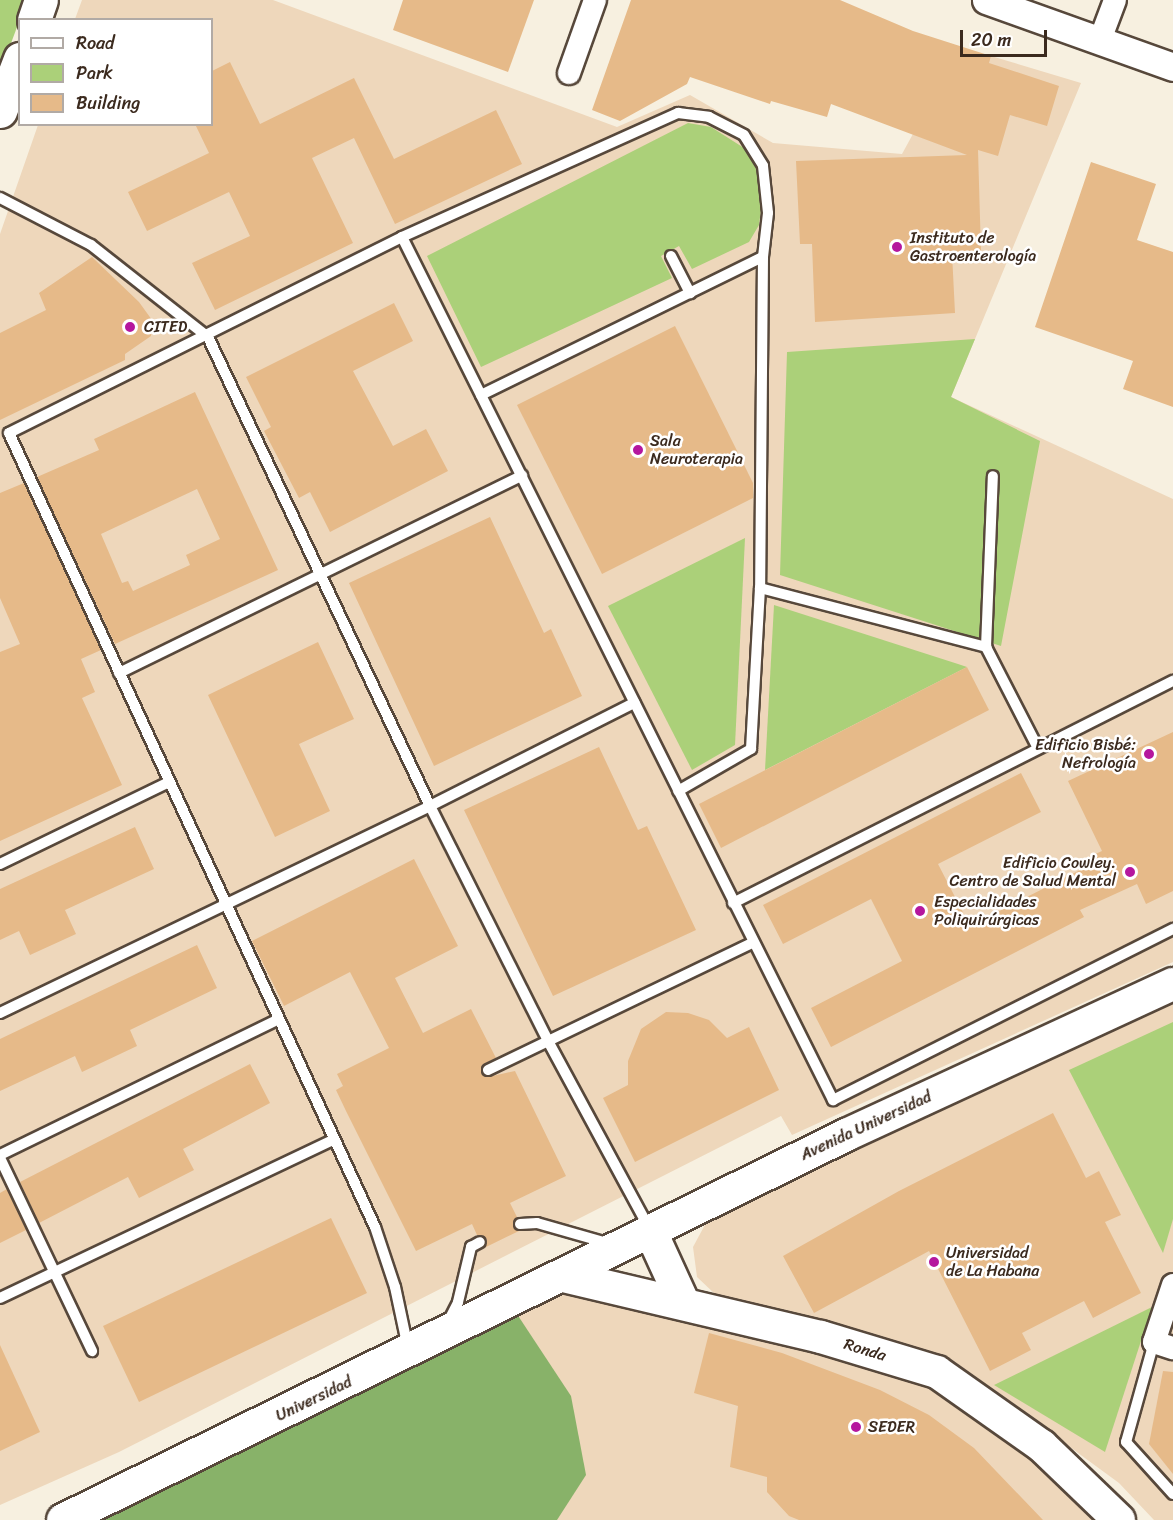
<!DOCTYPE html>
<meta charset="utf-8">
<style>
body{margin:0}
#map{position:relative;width:1173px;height:1520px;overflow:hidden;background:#f7f0e0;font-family:Sriracha,sans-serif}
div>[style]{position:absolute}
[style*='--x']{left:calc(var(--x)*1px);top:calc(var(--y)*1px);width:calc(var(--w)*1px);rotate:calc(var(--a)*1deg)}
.built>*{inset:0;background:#eed7bb}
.green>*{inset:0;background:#abd079}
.forest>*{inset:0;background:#88b269}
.building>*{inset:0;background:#e6ba89}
.roads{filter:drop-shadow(2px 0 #57483b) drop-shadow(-2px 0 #57483b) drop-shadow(0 2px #57483b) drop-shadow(0 -2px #57483b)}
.service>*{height:10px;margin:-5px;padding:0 5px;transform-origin:5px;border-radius:5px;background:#fff}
.minor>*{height:22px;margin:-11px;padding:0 11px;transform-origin:11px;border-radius:11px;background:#fff}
.tertiary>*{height:27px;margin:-13.5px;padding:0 13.5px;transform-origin:13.5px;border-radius:13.5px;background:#fff}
.secondary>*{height:32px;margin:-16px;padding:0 16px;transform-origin:16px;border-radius:16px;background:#fff}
.primary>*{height:33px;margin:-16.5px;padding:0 16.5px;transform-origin:16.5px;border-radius:16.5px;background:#fff}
.dots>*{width:16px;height:16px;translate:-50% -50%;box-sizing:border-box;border:3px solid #fff;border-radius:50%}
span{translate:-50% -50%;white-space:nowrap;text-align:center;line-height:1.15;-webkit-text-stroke:5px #fff;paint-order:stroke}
.poi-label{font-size:16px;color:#3b2a1e}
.left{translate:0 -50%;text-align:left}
.right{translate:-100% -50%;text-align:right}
.street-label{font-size:16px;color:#3b2a1e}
.legend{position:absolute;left:18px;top:18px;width:195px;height:108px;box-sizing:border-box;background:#fff;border:2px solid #b1aaa5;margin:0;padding:8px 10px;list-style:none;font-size:18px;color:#3b2a1e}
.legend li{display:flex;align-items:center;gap:12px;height:30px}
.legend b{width:30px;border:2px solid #b1aaa5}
.scale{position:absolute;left:960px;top:30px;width:87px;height:27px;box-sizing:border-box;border:3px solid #3b2a1e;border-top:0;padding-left:8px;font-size:18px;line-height:21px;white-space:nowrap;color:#3b2a1e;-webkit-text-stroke:4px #fff;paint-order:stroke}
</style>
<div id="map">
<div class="built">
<div style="clip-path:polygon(82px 0,273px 0,617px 127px,690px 95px,773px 143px,902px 154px,914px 132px,991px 56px,1081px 83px,951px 397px,1173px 499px,1173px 962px,792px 1135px,781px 1116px,119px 1452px,0 1505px,0 234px,38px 125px,212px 124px,212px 20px,75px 19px)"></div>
<div style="clip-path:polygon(1173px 999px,1173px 1520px,1154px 1520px,1119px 1483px,946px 1356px,716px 1295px,697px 1277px,693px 1247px,707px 1221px)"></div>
<div style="clip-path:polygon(563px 1276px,937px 1372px,1119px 1520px,126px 1520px)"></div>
</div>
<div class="green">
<div style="clip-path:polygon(0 0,27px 0,0 73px)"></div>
<div style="clip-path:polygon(688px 123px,711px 127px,744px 148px,753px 160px,762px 183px,762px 202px,759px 225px,749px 242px,692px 269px,679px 246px,661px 256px,672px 278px,481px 367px,427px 256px)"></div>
<div style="clip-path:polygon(975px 339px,951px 397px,1040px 441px,1001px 646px,780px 575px,787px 352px)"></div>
<div style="clip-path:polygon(745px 538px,735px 745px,692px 770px,608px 606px)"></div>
<div style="clip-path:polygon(774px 605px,958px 664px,967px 667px,765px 770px)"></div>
<div style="clip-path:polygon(1173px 1022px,1173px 1219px,1163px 1253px,1069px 1070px)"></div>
<div style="clip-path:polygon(1152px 1307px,1105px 1452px,994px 1385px)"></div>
</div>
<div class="forest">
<div style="clip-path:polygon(509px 1302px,571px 1396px,586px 1475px,557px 1520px,91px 1520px)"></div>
</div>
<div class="building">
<div style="clip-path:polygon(403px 0,534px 0,508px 72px,393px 30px)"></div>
<div style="clip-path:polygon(631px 0,840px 0,913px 31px,991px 56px,989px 63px,1059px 86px,1047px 126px,1010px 115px,998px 156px,978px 150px,981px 252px,952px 253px,955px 313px,815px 322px,812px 244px,800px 244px,796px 161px,967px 155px,831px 104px,827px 117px,771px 101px,770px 104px,690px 77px,687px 84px,620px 121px,592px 110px)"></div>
<div style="clip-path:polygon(230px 62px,260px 124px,354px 78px,394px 159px,496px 110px,522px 164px,395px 224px,354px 138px,312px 158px,353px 243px,215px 310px,192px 263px,250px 236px,229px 192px,147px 231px,128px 192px,209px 153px,195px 124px,212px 124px,212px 71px)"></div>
<div style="clip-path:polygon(1091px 162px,1156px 184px,1137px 240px,1173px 252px,1173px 407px,1123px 389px,1133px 361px,1035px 327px)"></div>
<div style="clip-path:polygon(92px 257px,139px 302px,152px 320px,151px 336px,125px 354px,125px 360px,0 420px,0 333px,46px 310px,39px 293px)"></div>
<div style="clip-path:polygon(394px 303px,413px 341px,353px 371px,393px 446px,426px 429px,448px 471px,330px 532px,310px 492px,299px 498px,264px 431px,271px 427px,246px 377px)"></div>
<div style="clip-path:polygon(675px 326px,753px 483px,753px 498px,602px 574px,517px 405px)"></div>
<div style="clip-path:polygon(evenodd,195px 392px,278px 570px,115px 644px,37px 477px,99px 450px,94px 439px,195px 392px,197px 489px,220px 539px,186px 555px,190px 565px,133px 591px,128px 581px,122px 583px,101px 534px,197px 489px)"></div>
<div style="clip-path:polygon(24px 483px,101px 650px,81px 659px,95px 692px,82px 698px,122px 785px,0 841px,0 652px,20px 644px,0 598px,0 493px)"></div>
<div style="clip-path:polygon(490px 517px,544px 633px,551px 629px,582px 696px,434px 766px,349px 583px)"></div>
<div style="clip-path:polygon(318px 642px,354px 719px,299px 744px,330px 811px,275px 837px,208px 695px)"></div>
<div style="clip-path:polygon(967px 667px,989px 710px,721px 848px,699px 804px)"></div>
<div style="clip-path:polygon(1173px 732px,1173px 891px,1146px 904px,1137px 884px,1080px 910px,1084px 917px,831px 1047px,811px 1008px,902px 961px,871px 899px,783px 944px,763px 905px,1021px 773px,1041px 812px,938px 864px,970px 926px,1086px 867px,1082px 860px,1102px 851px,1068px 781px)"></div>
<div style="clip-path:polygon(599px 747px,638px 830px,647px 826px,696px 930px,553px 996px,464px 810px)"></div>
<div style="clip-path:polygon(135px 827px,154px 869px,65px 910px,76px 934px,30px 955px,19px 931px,0 940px,0 889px)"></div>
<div style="clip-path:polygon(414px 859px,458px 946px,395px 978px,423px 1033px,471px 1009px,496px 1058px,482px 1065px,482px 1074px,488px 1077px,515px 1071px,566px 1176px,510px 1203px,517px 1217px,513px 1225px,519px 1231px,484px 1248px,487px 1239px,477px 1235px,472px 1224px,416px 1251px,346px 1111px,336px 1090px,343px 1086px,337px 1074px,389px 1048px,350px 972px,284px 1006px,252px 941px)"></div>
<div style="clip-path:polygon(197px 945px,217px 988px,130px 1030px,137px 1046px,82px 1072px,75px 1056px,0 1091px,0 1039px)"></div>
<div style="clip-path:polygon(666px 1012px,688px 1013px,709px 1020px,727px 1038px,749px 1027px,779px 1090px,635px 1162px,603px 1098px,628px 1085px,628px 1061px,641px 1029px)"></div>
<div style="clip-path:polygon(250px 1064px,270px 1103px,183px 1149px,194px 1170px,139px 1198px,128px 1177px,39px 1223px,20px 1182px)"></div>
<div style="clip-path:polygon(1053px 1113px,1086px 1178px,1099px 1171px,1121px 1215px,1105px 1222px,1141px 1293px,1093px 1318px,1084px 1301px,1022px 1333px,1031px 1350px,990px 1371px,929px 1251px,814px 1313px,783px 1256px,899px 1191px)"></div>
<div style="clip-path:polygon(7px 1189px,26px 1230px,0 1243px,0 1193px)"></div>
<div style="clip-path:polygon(331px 1218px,367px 1293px,139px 1402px,103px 1326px)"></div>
<div style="clip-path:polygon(709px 1333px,782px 1353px,880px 1390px,929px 1415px,974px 1448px,1043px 1520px,799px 1520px,789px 1516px,767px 1492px,767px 1477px,730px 1467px,738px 1406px,694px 1393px)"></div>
<div style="clip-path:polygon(0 1345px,40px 1432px,0 1451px)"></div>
<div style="clip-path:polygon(1163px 1371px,1173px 1372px,1173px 1474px,1149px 1444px)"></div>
</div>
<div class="roads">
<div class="service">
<div style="--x:0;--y:198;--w:102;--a:27.3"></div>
<div style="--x:91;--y:245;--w:149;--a:38.2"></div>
<div style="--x:208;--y:337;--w:519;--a:64.67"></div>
<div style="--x:430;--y:806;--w:263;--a:63.3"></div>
<div style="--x:548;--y:1041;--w:215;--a:61.6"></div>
<div style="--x:402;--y:237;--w:965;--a:63.46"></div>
<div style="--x:833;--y:1100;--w:381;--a:-26.7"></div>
<div style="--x:671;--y:256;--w:42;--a:62.8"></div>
<div style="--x:481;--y:395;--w:314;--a:-26.1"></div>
<div style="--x:760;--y:588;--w:234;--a:14.6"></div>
<div style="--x:986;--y:647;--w:114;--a:62.8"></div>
<div style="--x:986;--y:647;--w:171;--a:-87.7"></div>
<div style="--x:119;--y:673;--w:449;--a:-26.1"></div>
<div style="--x:0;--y:864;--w:188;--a:-25.9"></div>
<div style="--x:733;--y:903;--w:493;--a:-26.8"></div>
<div style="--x:0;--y:1013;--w:477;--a:-25.7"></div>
<div style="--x:430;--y:806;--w:229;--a:-26.8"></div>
<div style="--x:488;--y:1070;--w:293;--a:-25.7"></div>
<div style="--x:0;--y:1155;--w:310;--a:-26"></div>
<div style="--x:0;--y:1158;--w:214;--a:64.5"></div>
<div style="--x:520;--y:1224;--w:17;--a:-3"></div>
<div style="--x:537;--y:1223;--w:73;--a:15.9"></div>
<div style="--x:0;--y:1298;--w:369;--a:-25.4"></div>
<div style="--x:448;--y:1322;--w:22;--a:-63"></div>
<div style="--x:458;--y:1302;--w:57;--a:-76.7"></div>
<div style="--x:471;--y:1247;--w:10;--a:-29"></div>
<div style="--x:1154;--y:1342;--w:104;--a:105.6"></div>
<div style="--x:1126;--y:1442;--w:70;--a:47.9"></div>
<div style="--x:408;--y:1348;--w:62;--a:-102"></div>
<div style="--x:395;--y:1287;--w:63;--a:-108.4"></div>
<div style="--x:375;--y:1227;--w:874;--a:-114.75"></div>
<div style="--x:9;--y:433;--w:439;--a:-26.5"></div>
<div style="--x:402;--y:237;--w:303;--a:-24.2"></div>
<div style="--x:678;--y:113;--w:31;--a:7"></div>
<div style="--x:709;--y:117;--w:39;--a:27"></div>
<div style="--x:744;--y:135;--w:36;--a:58"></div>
<div style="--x:763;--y:166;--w:47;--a:83.9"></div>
<div style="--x:768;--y:213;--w:44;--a:96.5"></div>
<div style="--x:763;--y:257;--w:331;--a:90.5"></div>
<div style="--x:760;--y:588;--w:161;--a:93.2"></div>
<div style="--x:751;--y:749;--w:84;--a:150.1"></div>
</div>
<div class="minor">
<div style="--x:1100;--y:40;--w:43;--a:-69.4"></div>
<div style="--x:569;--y:73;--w:77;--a:-70.4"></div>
<div style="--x:1173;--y:1285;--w:60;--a:108.4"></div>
<div style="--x:1154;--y:1342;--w:20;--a:18"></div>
</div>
<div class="tertiary">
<div style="--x:986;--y:0;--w:199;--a:19.7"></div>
</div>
<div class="secondary">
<div style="--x:651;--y:1232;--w:77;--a:65.4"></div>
<div style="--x:563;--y:1276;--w:265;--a:13.3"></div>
<div style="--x:821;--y:1337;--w:121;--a:16.8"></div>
<div style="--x:937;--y:1372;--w:128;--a:35.2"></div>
<div style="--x:1042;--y:1446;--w:107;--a:43.9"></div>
<div style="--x:63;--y:1520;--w:873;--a:-26.18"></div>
<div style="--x:846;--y:1135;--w:360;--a:-24.8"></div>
</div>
<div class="primary">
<div style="--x:34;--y:20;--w:21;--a:-71"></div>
<div style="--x:0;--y:111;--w:56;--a:-69"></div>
</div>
</div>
<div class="dots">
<div style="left:897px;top:247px;background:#b5179e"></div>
<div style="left:130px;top:327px;background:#b5179e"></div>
<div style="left:638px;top:450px;background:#b5179e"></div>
<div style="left:1149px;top:754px;background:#b5179e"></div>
<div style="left:1130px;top:872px;background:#b5179e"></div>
<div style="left:920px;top:911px;background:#b5179e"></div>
<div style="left:934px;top:1262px;background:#b5179e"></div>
<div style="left:856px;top:1427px;background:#b5179e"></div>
</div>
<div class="poi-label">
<span class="left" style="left:910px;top:247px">Instituto de<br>Gastroenterología</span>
<span class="left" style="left:144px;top:327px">CITED</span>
<span class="left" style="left:650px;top:450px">Sala<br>Neuroterapia</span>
<span class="right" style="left:1136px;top:754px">Edificio Bisbé:<br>Nefrología</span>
<span class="right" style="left:1116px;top:872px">Edificio Cowley.<br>Centro de Salud Mental</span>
<span class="left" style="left:934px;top:911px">Especialidades<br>Poliquirúrgicas</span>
<span class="left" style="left:946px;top:1262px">Universidad<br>de La Habana</span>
<span class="left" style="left:868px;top:1427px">SEDER</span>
</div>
<div class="street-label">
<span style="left:866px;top:1126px;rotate:-25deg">Avenida Universidad</span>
<span style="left:865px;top:1350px;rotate:17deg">Ronda</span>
<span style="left:314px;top:1399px;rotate:-26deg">Universidad</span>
</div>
<ul class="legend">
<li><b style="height:8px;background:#fff"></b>Road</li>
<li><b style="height:16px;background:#abd079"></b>Park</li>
<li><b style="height:16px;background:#e6ba89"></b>Building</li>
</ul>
<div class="scale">20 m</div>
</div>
